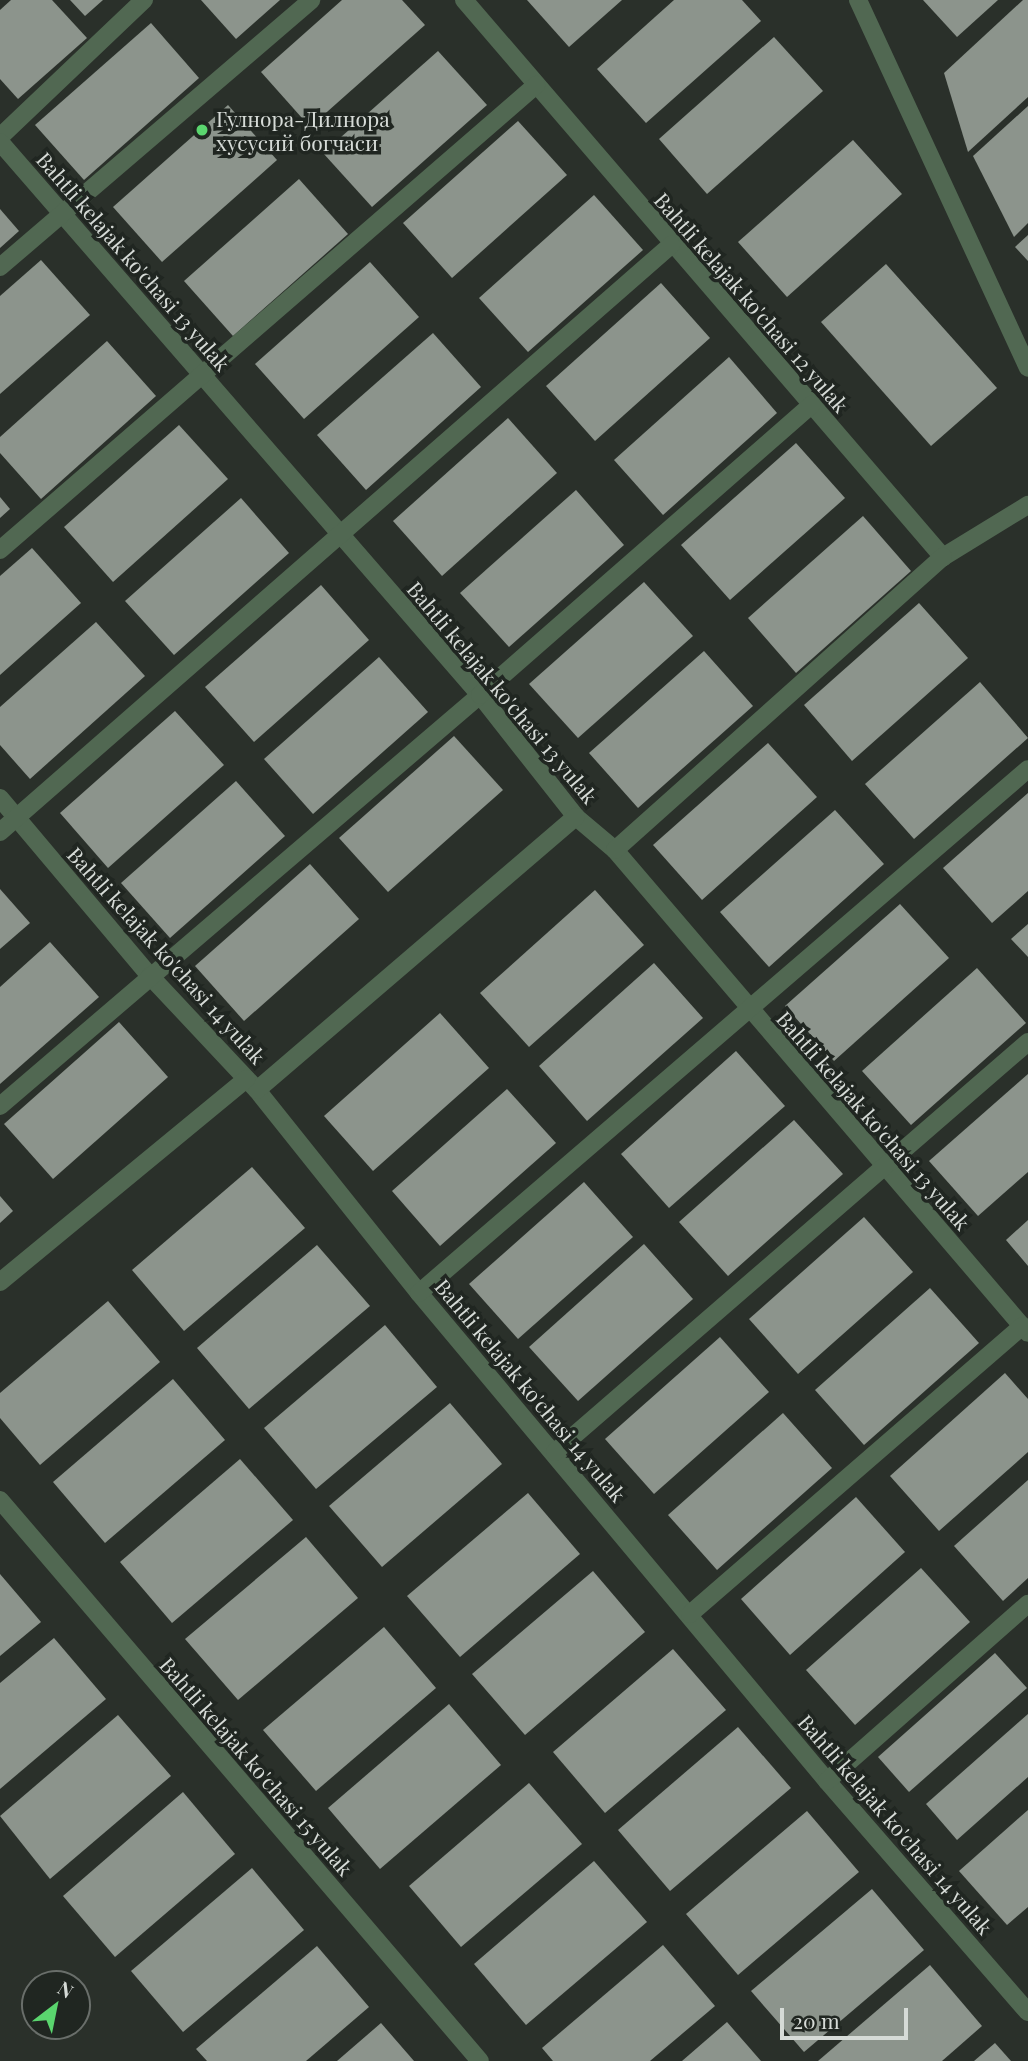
<!DOCTYPE html>
<meta charset="utf-8">
<style>
body{margin:0}
#map{position:relative;width:1028px;height:2061px;overflow:hidden;background:#2a302a;font-family:"Playfair Display",serif}
div>[style]{position:absolute}
[style*='--x']{left:calc(var(--x)*1px);top:calc(var(--y)*1px);width:calc(var(--w)*1px);rotate:calc(var(--a)*1deg)}
.building>*{inset:0;background:#8c948c}
.minor>*{height:18px;margin:-9px;padding:0 9px;transform-origin:9px;border-radius:9px;background:#516852}
.dots>*{width:19px;height:19px;translate:-50% -50%;box-sizing:border-box;border:4px solid #202621;border-radius:50%}
span{translate:-50% -50%;white-space:nowrap;text-align:center;line-height:1.15;-webkit-text-stroke:7px #202621;paint-order:stroke}
.poi-label{font-size:21px;color:#d6dbd7}
.left{translate:0 -50%;text-align:left}
.street-label{font-size:21px;color:#d6dbd7}
.north{position:absolute;left:21px;top:1970px;width:70px;height:70px;box-sizing:border-box;background:#202621;border:2px solid #696e6a;border-radius:50%;rotate:32deg;font-size:19px;font-weight:700;line-height:28px;text-align:center;color:#d6dbd7}
.north::after{content:'';display:block;margin:auto;width:24px;height:32px;background:#5ad56e;clip-path:polygon(50% 0,100% 100%,50% 72%,0 100%)}
.scale{position:absolute;left:780px;top:2008px;width:128px;height:32px;box-sizing:border-box;border:4px solid #d6dbd7;border-top:0;padding-left:9px;font-size:21px;line-height:24px;white-space:nowrap;color:#d6dbd7;-webkit-text-stroke:5px #202621;paint-order:stroke}
</style>
<div id="map">
<div class="building">
<div style="clip-path:polygon(11px 0,52px 0,87px 38px,18px 99px,0 79px,0 10px)"></div>
<div style="clip-path:polygon(70px 0,103px 0,85px 16px)"></div>
<div style="clip-path:polygon(201px 0,280px 0,236px 39px)"></div>
<div style="clip-path:polygon(342px 0,402px 0,425px 25px,310px 127px,261px 72px)"></div>
<div style="clip-path:polygon(527px 0,622px 0,569px 47px)"></div>
<div style="clip-path:polygon(674px 0,742px 0,761px 21px,646px 123px,597px 69px)"></div>
<div style="clip-path:polygon(923px 0,998px 0,957px 37px)"></div>
<div style="clip-path:polygon(1023px 0,1028px 0,1028px 97px,968px 152px,944px 73px)"></div>
<div style="clip-path:polygon(151px 23px,199px 78px,84px 180px,35px 125px)"></div>
<div style="clip-path:polygon(774px 37px,823px 91px,707px 194px,659px 139px)"></div>
<div style="clip-path:polygon(438px 51px,487px 105px,372px 207px,323px 153px)"></div>
<div style="clip-path:polygon(228px 105px,277px 160px,162px 262px,113px 207px)"></div>
<div style="clip-path:polygon(1028px 106px,1028px 223px,1014px 237px,973px 156px)"></div>
<div style="clip-path:polygon(518px 121px,567px 175px,452px 278px,403px 223px)"></div>
<div style="clip-path:polygon(853px 140px,902px 194px,787px 297px,738px 242px)"></div>
<div style="clip-path:polygon(299px 179px,348px 234px,233px 336px,184px 281px)"></div>
<div style="clip-path:polygon(594px 195px,643px 250px,528px 352px,479px 298px)"></div>
<div style="clip-path:polygon(0 209px,19px 231px,0 248px)"></div>
<div style="clip-path:polygon(1028px 235px,1028px 261px,1015px 247px)"></div>
<div style="clip-path:polygon(41px 260px,90px 315px,0 394px,0 296px)"></div>
<div style="clip-path:polygon(370px 262px,419px 317px,304px 419px,255px 364px)"></div>
<div style="clip-path:polygon(886px 264px,997px 388px,931px 446px,821px 322px)"></div>
<div style="clip-path:polygon(661px 283px,710px 338px,595px 441px,546px 386px)"></div>
<div style="clip-path:polygon(433px 333px,481px 387px,366px 490px,317px 435px)"></div>
<div style="clip-path:polygon(107px 341px,156px 396px,41px 499px,0 453px,0 437px)"></div>
<div style="clip-path:polygon(729px 357px,777px 413px,663px 515px,614px 460px)"></div>
<div style="clip-path:polygon(508px 418px,557px 473px,442px 576px,393px 521px)"></div>
<div style="clip-path:polygon(179px 425px,228px 479px,113px 582px,64px 527px)"></div>
<div style="clip-path:polygon(796px 443px,845px 498px,730px 600px,681px 545px)"></div>
<div style="clip-path:polygon(576px 490px,624px 545px,509px 647px,460px 593px)"></div>
<div style="clip-path:polygon(0 497px,10px 509px,0 518px)"></div>
<div style="clip-path:polygon(241px 498px,289px 553px,174px 655px,125px 601px)"></div>
<div style="clip-path:polygon(863px 516px,911px 571px,796px 673px,748px 618px)"></div>
<div style="clip-path:polygon(32px 548px,81px 603px,0 675px,0 576px)"></div>
<div style="clip-path:polygon(644px 582px,693px 636px,578px 738px,529px 684px)"></div>
<div style="clip-path:polygon(321px 585px,369px 640px,254px 742px,205px 687px)"></div>
<div style="clip-path:polygon(919px 603px,968px 658px,852px 761px,804px 705px)"></div>
<div style="clip-path:polygon(96px 622px,145px 676px,30px 779px,0 745px,0 707px)"></div>
<div style="clip-path:polygon(704px 651px,753px 706px,638px 808px,589px 753px)"></div>
<div style="clip-path:polygon(379px 657px,428px 712px,313px 814px,264px 759px)"></div>
<div style="clip-path:polygon(980px 682px,1028px 738px,914px 839px,865px 784px)"></div>
<div style="clip-path:polygon(175px 711px,224px 765px,108px 868px,60px 813px)"></div>
<div style="clip-path:polygon(454px 736px,503px 790px,388px 892px,339px 838px)"></div>
<div style="clip-path:polygon(768px 743px,817px 797px,702px 900px,653px 845px)"></div>
<div style="clip-path:polygon(236px 781px,285px 836px,170px 938px,121px 883px)"></div>
<div style="clip-path:polygon(1028px 793px,1028px 891px,992px 923px,943px 868px)"></div>
<div style="clip-path:polygon(835px 810px,884px 864px,769px 967px,720px 912px)"></div>
<div style="clip-path:polygon(310px 864px,359px 919px,244px 1021px,195px 966px)"></div>
<div style="clip-path:polygon(0 889px,30px 923px,0 949px)"></div>
<div style="clip-path:polygon(595px 890px,644px 945px,529px 1047px,480px 993px)"></div>
<div style="clip-path:polygon(900px 904px,949px 958px,834px 1061px,785px 1006px)"></div>
<div style="clip-path:polygon(1028px 924px,1028px 957px,1011px 939px)"></div>
<div style="clip-path:polygon(50px 942px,99px 997px,0 1084px,0 987px)"></div>
<div style="clip-path:polygon(654px 963px,703px 1018px,587px 1121px,539px 1066px)"></div>
<div style="clip-path:polygon(977px 968px,1026px 1023px,911px 1125px,862px 1071px)"></div>
<div style="clip-path:polygon(440px 1013px,489px 1068px,373px 1171px,324px 1116px)"></div>
<div style="clip-path:polygon(119px 1022px,168px 1077px,53px 1179px,4px 1124px)"></div>
<div style="clip-path:polygon(736px 1051px,785px 1106px,669px 1208px,621px 1154px)"></div>
<div style="clip-path:polygon(1028px 1074px,1028px 1172px,978px 1216px,929px 1161px)"></div>
<div style="clip-path:polygon(507px 1089px,556px 1143px,440px 1246px,392px 1191px)"></div>
<div style="clip-path:polygon(794px 1120px,843px 1174px,728px 1276px,679px 1222px)"></div>
<div style="clip-path:polygon(252px 1167px,305px 1228px,184px 1331px,132px 1270px)"></div>
<div style="clip-path:polygon(584px 1182px,633px 1237px,518px 1339px,469px 1284px)"></div>
<div style="clip-path:polygon(0 1196px,13px 1211px,0 1223px)"></div>
<div style="clip-path:polygon(864px 1217px,913px 1272px,798px 1374px,749px 1319px)"></div>
<div style="clip-path:polygon(1028px 1220px,1028px 1266px,1006px 1240px)"></div>
<div style="clip-path:polygon(644px 1244px,693px 1299px,578px 1401px,529px 1347px)"></div>
<div style="clip-path:polygon(317px 1245px,370px 1306px,249px 1409px,197px 1348px)"></div>
<div style="clip-path:polygon(930px 1288px,979px 1343px,864px 1445px,815px 1390px)"></div>
<div style="clip-path:polygon(108px 1301px,160px 1362px,40px 1465px,0 1418px,0 1393px)"></div>
<div style="clip-path:polygon(385px 1325px,437px 1387px,316px 1489px,264px 1428px)"></div>
<div style="clip-path:polygon(720px 1337px,769px 1392px,654px 1494px,605px 1439px)"></div>
<div style="clip-path:polygon(1005px 1373px,1028px 1399px,1028px 1452px,939px 1531px,890px 1476px)"></div>
<div style="clip-path:polygon(173px 1379px,225px 1440px,105px 1543px,53px 1482px)"></div>
<div style="clip-path:polygon(450px 1403px,502px 1464px,382px 1567px,329px 1506px)"></div>
<div style="clip-path:polygon(783px 1413px,832px 1468px,717px 1570px,668px 1515px)"></div>
<div style="clip-path:polygon(240px 1459px,293px 1520px,172px 1623px,120px 1562px)"></div>
<div style="clip-path:polygon(1028px 1480px,1028px 1578px,1003px 1601px,954px 1546px)"></div>
<div style="clip-path:polygon(528px 1493px,580px 1554px,460px 1657px,407px 1596px)"></div>
<div style="clip-path:polygon(856px 1497px,905px 1552px,790px 1655px,741px 1599px)"></div>
<div style="clip-path:polygon(306px 1537px,358px 1598px,238px 1700px,185px 1639px)"></div>
<div style="clip-path:polygon(921px 1568px,970px 1622px,855px 1725px,806px 1670px)"></div>
<div style="clip-path:polygon(593px 1571px,645px 1632px,525px 1735px,472px 1674px)"></div>
<div style="clip-path:polygon(0 1574px,41px 1622px,0 1656px)"></div>
<div style="clip-path:polygon(384px 1627px,436px 1688px,316px 1791px,263px 1730px)"></div>
<div style="clip-path:polygon(54px 1638px,106px 1699px,0 1789px,0 1683px)"></div>
<div style="clip-path:polygon(673px 1649px,726px 1710px,605px 1813px,553px 1752px)"></div>
<div style="clip-path:polygon(995px 1653px,1027px 1688px,909px 1792px,878px 1757px)"></div>
<div style="clip-path:polygon(449px 1704px,501px 1765px,380px 1869px,328px 1808px)"></div>
<div style="clip-path:polygon(1028px 1714px,1028px 1777px,957px 1840px,926px 1804px)"></div>
<div style="clip-path:polygon(118px 1715px,171px 1776px,50px 1879px,0 1816px)"></div>
<div style="clip-path:polygon(738px 1727px,791px 1788px,670px 1891px,618px 1830px)"></div>
<div style="clip-path:polygon(529px 1783px,582px 1844px,461px 1947px,409px 1886px)"></div>
<div style="clip-path:polygon(183px 1792px,235px 1854px,115px 1957px,63px 1896px)"></div>
<div style="clip-path:polygon(1028px 1810px,1028px 1907px,1007px 1925px,959px 1871px)"></div>
<div style="clip-path:polygon(807px 1811px,859px 1872px,738px 1975px,686px 1914px)"></div>
<div style="clip-path:polygon(594px 1861px,647px 1922px,526px 2025px,474px 1964px)"></div>
<div style="clip-path:polygon(252px 1868px,304px 1930px,183px 2032px,131px 1971px)"></div>
<div style="clip-path:polygon(872px 1889px,924px 1950px,804px 2052px,751px 1991px)"></div>
<div style="clip-path:polygon(663px 1945px,715px 2006px,650px 2061px,553px 2061px,542px 2048px)"></div>
<div style="clip-path:polygon(317px 1946px,369px 2007px,306px 2061px,207px 2061px,196px 2049px)"></div>
<div style="clip-path:polygon(930px 1965px,982px 2026px,942px 2061px,818px 2061px)"></div>
<div style="clip-path:polygon(727px 2022px,761px 2061px,682px 2061px)"></div>
<div style="clip-path:polygon(381px 2023px,414px 2061px,337px 2061px)"></div>
<div style="clip-path:polygon(995px 2043px,1011px 2061px,974px 2061px)"></div>
</div>
<div class="minor">
<div style="--x:464;--y:0;--w:735;--a:49.31"></div>
<div style="--x:943;--y:557;--w:100;--a:-31.5"></div>
<div style="--x:858;--y:0;--w:405;--a:65.2"></div>
<div style="--x:0;--y:137;--w:199;--a:-43.6"></div>
<div style="--x:0;--y:142;--w:732;--a:49.04"></div>
<div style="--x:480;--y:695;--w:155;--a:51.8"></div>
<div style="--x:576;--y:817;--w:51;--a:40.2"></div>
<div style="--x:615;--y:850;--w:635;--a:49.47"></div>
<div style="--x:0;--y:267;--w:410;--a:-40.6"></div>
<div style="--x:0;--y:550;--w:710;--a:-40.94"></div>
<div style="--x:0;--y:798;--w:233;--a:49.9"></div>
<div style="--x:150;--y:976;--w:156;--a:46.8"></div>
<div style="--x:257;--y:1090;--w:260;--a:51.4"></div>
<div style="--x:419;--y:1293;--w:636;--a:50.1"></div>
<div style="--x:827;--y:1781;--w:306;--a:49"></div>
<div style="--x:0;--y:832;--w:892;--a:-41.18"></div>
<div style="--x:615;--y:850;--w:440;--a:-41.8"></div>
<div style="--x:257;--y:1090;--w:420;--a:-40.6"></div>
<div style="--x:0;--y:1106;--w:632;--a:-40.57"></div>
<div style="--x:480;--y:695;--w:441;--a:-41.2"></div>
<div style="--x:0;--y:1282;--w:319;--a:-39.5"></div>
<div style="--x:419;--y:1293;--w:803;--a:-40.71"></div>
<div style="--x:555;--y:1452;--w:626;--a:-40.92"></div>
<div style="--x:0;--y:1500;--w:738;--a:49.45"></div>
<div style="--x:690;--y:1614;--w:440;--a:-40.9"></div>
<div style="--x:827;--y:1781;--w:268;--a:-41.4"></div>
</div>
<div class="dots">
<div style="left:202px;top:130px;background:#5ad56e"></div>
</div>
<div class="poi-label">
<span class="left" style="left:216px;top:130px">Гулнора-Дилнора<br>хусусий богчаси</span>
</div>
<div class="street-label">
<span style="left:134px;top:261px;rotate:49deg">Bahtli kelajak ko'chasi 13 yulak</span>
<span style="left:752px;top:302px;rotate:49deg">Bahtli kelajak ko'chasi 12 yulak</span>
<span style="left:503px;top:692px;rotate:50deg">Bahtli kelajak ko'chasi 13 yulak</span>
<span style="left:167px;top:955px;rotate:48deg">Bahtli kelajak ko'chasi 14 yulak</span>
<span style="left:874px;top:1120px;rotate:49deg">Bahtli kelajak ko'chasi 13 yulak</span>
<span style="left:531px;top:1390px;rotate:50deg">Bahtli kelajak ko'chasi 14 yulak</span>
<span style="left:257px;top:1766px;rotate:49deg">Bahtli kelajak ko'chasi 15 yulak</span>
<span style="left:896px;top:1824px;rotate:49deg">Bahtli kelajak ko'chasi 14 yulak</span>
</div>
<div class="north">N</div>
<div class="scale">20 m</div>
</div>
